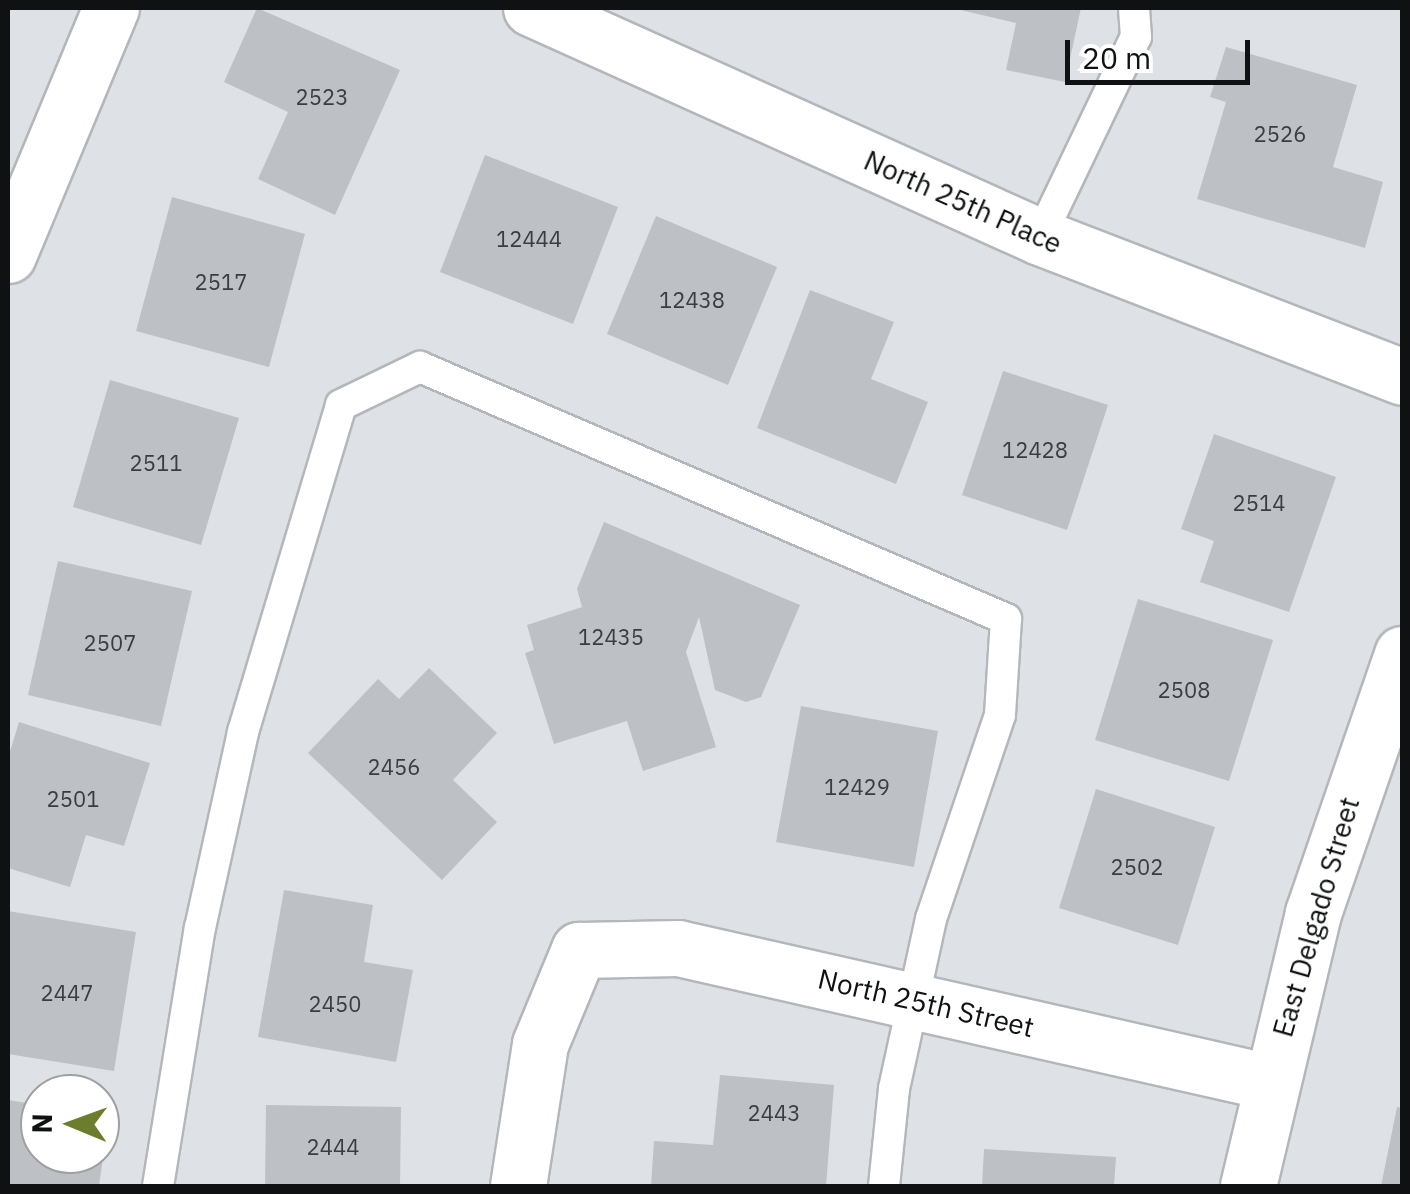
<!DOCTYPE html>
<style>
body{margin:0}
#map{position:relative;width:1410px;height:1194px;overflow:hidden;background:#dee2e7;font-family:"IBM Plex Sans",sans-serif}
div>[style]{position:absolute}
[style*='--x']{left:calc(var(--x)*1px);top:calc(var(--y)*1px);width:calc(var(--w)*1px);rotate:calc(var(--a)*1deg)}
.building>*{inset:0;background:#bdc1c5}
.roads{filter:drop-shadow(2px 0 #b3b7bb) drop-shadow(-2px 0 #b3b7bb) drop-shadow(0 2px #b3b7bb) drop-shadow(0 -2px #b3b7bb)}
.lane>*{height:30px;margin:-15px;padding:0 15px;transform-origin:15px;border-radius:15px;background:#fff}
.street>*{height:55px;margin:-27.5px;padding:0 27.5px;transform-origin:27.5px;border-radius:27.5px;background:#fff}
span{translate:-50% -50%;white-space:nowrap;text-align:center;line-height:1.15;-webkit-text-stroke:8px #fff;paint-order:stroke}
.number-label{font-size:22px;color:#3a3d3f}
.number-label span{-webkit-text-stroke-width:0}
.street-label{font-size:28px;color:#0f1112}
.frame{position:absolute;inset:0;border:10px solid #0f1112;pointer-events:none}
.north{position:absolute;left:20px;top:1074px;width:100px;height:100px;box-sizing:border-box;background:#fff;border:2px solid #9fa0a0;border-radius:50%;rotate:271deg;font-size:28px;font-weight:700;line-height:40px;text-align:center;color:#0f1112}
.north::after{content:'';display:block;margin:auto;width:35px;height:45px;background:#6c7e2d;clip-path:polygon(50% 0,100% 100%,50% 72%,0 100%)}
.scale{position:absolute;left:1065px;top:40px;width:185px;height:45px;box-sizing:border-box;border:5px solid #0f1112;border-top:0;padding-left:12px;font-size:30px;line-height:35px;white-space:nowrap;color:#0f1112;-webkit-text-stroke:8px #fff;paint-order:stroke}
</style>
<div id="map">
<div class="building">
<div style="clip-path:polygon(257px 8px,400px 70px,335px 215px,258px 179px,288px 112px,224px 82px)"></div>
<div style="clip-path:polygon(952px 8px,1081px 8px,1065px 82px,1006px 70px,1016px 23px)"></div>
<div style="clip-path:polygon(1226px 47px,1357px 85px,1333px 167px,1383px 182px,1365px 248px,1197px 199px,1226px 102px,1210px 97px)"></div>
<div style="clip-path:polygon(485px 155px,618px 207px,573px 324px,440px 272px)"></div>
<div style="clip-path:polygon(172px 197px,305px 234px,269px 367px,136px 331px)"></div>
<div style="clip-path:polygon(656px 216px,777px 267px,728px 385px,607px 334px)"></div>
<div style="clip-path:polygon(810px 290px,894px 322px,871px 379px,928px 402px,896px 484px,757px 428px)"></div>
<div style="clip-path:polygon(1003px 371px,1108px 405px,1067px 530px,962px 495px)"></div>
<div style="clip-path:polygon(110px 380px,239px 418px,201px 545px,73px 507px)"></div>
<div style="clip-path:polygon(1214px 434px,1336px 477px,1289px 612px,1200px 582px,1214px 541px,1181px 529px)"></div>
<div style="clip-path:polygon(604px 522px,800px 605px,761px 697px,746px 702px,715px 690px,699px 617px,686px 652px,716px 747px,643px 771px,627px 721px,554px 744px,525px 653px,534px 650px,527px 625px,582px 607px,577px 589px)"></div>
<div style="clip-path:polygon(58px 561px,192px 591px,161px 726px,28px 695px)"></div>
<div style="clip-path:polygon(1138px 599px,1273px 640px,1229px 781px,1095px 740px)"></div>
<div style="clip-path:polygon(429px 668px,497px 733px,453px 780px,497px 822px,442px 880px,308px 753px,378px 679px,399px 699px)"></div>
<div style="clip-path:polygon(801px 706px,938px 731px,914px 867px,776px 842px)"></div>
<div style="clip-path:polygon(19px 722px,150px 763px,124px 846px,86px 835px,70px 887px,8px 868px,8px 758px)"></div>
<div style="clip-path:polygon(1096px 789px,1215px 827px,1178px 945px,1059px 908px)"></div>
<div style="clip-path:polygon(284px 890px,373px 905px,364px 962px,413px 970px,396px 1062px,258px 1037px)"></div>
<div style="clip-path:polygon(8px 911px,136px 932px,114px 1071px,8px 1054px)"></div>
<div style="clip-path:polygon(720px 1075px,834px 1085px,826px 1186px,651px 1186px,654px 1141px,713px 1145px)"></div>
<div style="clip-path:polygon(8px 1100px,40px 1105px,40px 1154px,100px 1154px,100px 1114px,109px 1115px,99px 1186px,8px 1186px)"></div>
<div style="clip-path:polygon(266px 1105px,401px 1107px,400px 1186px,265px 1186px)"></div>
<div style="clip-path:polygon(1397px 1107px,1402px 1108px,1402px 1186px,1381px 1186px)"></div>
<div style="clip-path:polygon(984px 1149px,1116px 1157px,1114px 1186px,982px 1186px)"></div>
</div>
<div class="roads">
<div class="lane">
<div style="--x:1040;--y:237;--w:222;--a:-64.4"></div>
<div style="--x:1136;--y:37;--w:29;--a:-94"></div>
<div style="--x:158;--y:1186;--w:261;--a:-80.8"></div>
<div style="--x:200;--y:928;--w:201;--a:-77.6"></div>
<div style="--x:243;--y:732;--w:341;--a:-73.3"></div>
<div style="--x:341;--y:405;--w:88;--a:-25.7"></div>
<div style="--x:420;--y:367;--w:638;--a:23.27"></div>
<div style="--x:1006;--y:619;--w:96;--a:93.6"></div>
<div style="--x:1000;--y:715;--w:215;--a:108.7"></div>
<div style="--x:931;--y:919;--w:174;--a:102.3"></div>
<div style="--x:894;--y:1089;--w:98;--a:95.9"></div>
</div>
<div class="street">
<div style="--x:531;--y:8;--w:558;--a:24.22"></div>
<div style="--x:1040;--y:237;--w:388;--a:21.1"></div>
<div style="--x:8;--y:255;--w:268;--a:-67.4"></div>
<div style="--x:518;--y:1186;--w:144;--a:-81.2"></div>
<div style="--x:540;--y:1044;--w:102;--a:-67.5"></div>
<div style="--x:579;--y:950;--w:99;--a:-1.2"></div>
<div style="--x:678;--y:948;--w:607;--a:12.75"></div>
<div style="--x:1248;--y:1186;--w:281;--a:-76.6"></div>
<div style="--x:1313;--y:913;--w:274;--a:-71"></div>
</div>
</div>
<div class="number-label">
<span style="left:322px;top:97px">2523</span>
<span style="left:1280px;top:134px">2526</span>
<span style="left:529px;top:239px">12444</span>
<span style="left:221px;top:282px">2517</span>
<span style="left:692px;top:300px">12438</span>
<span style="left:1035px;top:450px">12428</span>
<span style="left:156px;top:463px">2511</span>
<span style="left:1259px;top:503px">2514</span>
<span style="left:611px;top:637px">12435</span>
<span style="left:110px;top:643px">2507</span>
<span style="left:1184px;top:690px">2508</span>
<span style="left:394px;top:767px">2456</span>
<span style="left:857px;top:787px">12429</span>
<span style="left:73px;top:799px">2501</span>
<span style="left:1137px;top:867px">2502</span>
<span style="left:67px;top:993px">2447</span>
<span style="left:335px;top:1004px">2450</span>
<span style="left:774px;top:1113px">2443</span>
<span style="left:333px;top:1147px">2444</span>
</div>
<div class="street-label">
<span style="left:963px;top:202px;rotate:24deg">North 25th Place</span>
<span style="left:1316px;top:917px;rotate:-74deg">East Delgado Street</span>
<span style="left:926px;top:1003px;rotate:13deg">North 25th Street</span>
</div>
<div class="frame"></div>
<div class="north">N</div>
<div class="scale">20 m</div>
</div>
